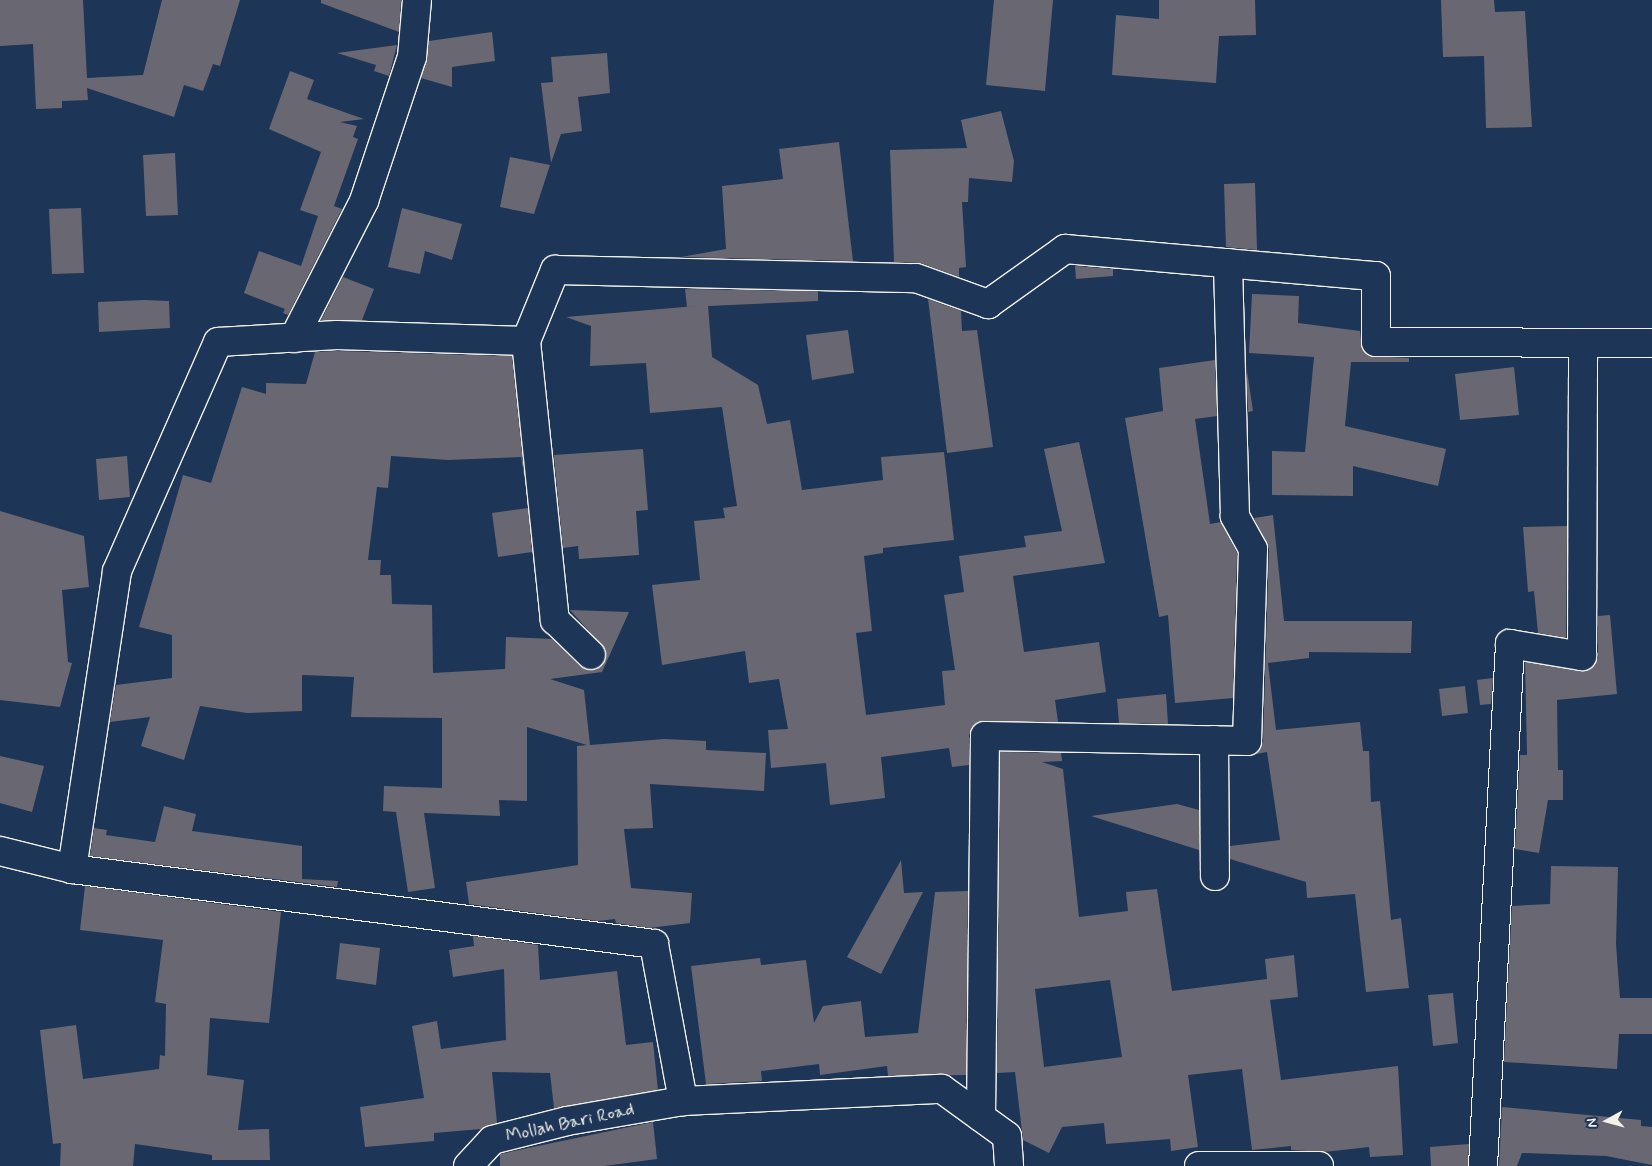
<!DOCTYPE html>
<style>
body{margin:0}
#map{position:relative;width:1652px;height:1166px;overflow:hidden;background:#1d3557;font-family:Mynerve,sans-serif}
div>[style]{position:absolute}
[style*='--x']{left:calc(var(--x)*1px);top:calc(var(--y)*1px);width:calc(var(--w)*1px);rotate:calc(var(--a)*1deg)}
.building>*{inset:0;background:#696872}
.roads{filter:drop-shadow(1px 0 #f4f1e8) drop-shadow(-1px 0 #f4f1e8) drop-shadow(0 1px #f4f1e8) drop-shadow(0 -1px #f4f1e8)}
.minor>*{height:28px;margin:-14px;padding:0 14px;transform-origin:14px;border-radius:14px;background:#1d3557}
span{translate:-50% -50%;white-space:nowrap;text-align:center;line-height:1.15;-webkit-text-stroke:4.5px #1d3557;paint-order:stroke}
.street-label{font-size:18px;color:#f4f1e8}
.north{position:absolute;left:1582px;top:1096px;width:50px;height:50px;-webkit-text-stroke:4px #1d3557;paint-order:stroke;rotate:263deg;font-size:14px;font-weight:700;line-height:20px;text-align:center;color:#f4f1e8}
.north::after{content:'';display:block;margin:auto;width:18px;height:22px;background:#f4f1e8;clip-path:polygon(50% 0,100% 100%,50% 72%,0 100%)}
</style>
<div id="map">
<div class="building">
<div style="clip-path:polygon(0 0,83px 0,87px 78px,143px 75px,162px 0,240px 0,220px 66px,213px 64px,203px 91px,184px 85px,174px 117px,87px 88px,88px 100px,62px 101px,62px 108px,36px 109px,33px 44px,0 46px)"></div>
<div style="clip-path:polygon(321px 0,401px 0,399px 32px,321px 3px)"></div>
<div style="clip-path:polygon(994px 0,1053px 0,1045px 91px,986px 85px)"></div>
<div style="clip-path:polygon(1159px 0,1255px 0,1256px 35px,1219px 36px,1216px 83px,1112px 75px,1116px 15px,1159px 19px)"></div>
<div style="clip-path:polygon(1441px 0,1494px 0,1495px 12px,1525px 11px,1532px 127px,1486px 128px,1484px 56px,1443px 57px)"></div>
<div style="clip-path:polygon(492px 32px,495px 61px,452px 67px,452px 87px,421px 78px,429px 41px)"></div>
<div style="clip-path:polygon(397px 45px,389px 76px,374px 71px,376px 65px,337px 53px)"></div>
<div style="clip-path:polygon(607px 53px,610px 93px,578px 97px,582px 131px,561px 134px,551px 163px,541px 83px,553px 82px,551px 57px)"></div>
<div style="clip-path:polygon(290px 71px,314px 80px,307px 99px,364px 119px,340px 122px,357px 126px,353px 137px,358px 139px,334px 206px,342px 209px,288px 315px,283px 313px,285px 309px,244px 293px,259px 251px,301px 266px,318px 216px,300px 210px,321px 152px,269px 129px)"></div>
<div style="clip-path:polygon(1001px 111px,1014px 161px,1012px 182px,969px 178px,968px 202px,962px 202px,966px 267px,959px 268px,959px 277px,921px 263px,894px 262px,890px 150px,967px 148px,961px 120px)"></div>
<div style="clip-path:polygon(839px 142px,853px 261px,681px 257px,726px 249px,722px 186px,783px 179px,779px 149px)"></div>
<div style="clip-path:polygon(175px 153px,178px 215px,146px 216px,143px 155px)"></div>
<div style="clip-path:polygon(510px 157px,550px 165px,534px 214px,500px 207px)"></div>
<div style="clip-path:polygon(1255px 183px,1257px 250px,1226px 247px,1224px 184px)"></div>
<div style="clip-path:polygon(81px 208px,84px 273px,52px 274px,49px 209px)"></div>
<div style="clip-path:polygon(402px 208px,462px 224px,452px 260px,425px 251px,420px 274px,388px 267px)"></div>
<div style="clip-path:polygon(1075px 266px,1113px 269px,1113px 276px,1076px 279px)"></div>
<div style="clip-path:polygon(343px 277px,374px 289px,362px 320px,321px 320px)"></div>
<div style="clip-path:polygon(685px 289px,818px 291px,818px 301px,687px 307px)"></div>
<div style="clip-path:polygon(1252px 294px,1299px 296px,1298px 323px,1360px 331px,1362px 349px,1369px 356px,1409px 358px,1409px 362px,1351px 362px,1345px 426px,1446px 449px,1438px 486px,1353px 466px,1353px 496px,1272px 495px,1272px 451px,1305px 452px,1314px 357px,1249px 353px)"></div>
<div style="clip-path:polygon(928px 299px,961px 311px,962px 331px,977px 330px,993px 447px,947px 453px)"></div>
<div style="clip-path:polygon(145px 300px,169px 301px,170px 328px,99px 332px,98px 302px)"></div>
<div style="clip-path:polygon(708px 305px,712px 357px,758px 385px,767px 424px,790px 420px,802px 490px,883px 480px,881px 457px,944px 452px,954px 540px,883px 548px,883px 553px,864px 556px,872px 631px,856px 633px,866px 715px,945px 705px,942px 671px,955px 670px,944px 595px,964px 592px,959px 556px,1026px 547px,1024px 536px,1062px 531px,1044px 449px,1079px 442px,1105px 563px,1013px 576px,1024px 652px,1099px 642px,1106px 692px,1055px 700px,1058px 722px,978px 722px,969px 735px,969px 765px,952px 767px,949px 748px,881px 757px,885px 798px,830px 805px,826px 763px,771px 768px,768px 730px,788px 729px,779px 679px,749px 683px,745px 651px,662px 665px,652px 585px,700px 580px,694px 521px,725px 518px,723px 508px,737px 506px,722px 407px,650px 413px,646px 363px,590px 366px,591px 326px,566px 317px)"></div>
<div style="clip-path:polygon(848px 330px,854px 373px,812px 380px,806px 335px)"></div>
<div style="clip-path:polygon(337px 351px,512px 356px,525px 482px,521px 457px,448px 460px,391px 456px,388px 488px,377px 487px,368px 560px,381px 560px,380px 575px,391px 575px,392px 604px,432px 605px,433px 673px,505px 669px,506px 637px,552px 639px,580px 666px,596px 670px,606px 659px,606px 650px,570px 610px,629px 612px,602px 672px,550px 679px,584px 690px,590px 745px,664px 739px,706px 741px,706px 750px,766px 753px,764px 791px,650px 784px,653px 828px,624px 829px,631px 888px,692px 893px,690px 923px,649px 928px,616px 923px,615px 919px,598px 921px,469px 904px,466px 882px,578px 865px,577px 746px,587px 745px,527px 727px,527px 801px,499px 800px,500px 816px,424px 813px,435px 888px,408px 892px,396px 812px,383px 811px,384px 786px,442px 788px,442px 718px,351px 717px,354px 677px,302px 675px,302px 711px,247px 713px,200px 706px,184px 760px,141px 746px,150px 717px,110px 722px,116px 685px,172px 678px,172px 635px,139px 627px,183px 475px,211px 483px,242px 387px,266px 394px,266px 383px,306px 384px,315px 352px)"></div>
<div style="clip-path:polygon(1215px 360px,1217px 416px,1195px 419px,1210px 524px,1221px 522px,1237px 553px,1233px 698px,1175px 703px,1168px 615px,1159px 617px,1125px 418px,1163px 411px,1159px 368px)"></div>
<div style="clip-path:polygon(1246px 364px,1253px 411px,1248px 412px)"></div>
<div style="clip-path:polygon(1514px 367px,1519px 415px,1460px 420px,1455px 374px)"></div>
<div style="clip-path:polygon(553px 447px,554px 455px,643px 449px,648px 510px,636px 511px,639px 555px,579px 559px,578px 546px,563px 548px)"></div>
<div style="clip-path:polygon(127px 456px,130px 497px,99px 500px,96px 459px)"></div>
<div style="clip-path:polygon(528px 508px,532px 552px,498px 557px,492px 513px)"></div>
<div style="clip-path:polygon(0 511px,84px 536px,89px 587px,62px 590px,68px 662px,72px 663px,60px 707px,0 700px)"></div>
<div style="clip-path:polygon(1273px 515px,1284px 621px,1412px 621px,1411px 653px,1309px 652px,1309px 658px,1268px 663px,1276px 730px,1360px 722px,1363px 751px,1369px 751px,1371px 802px,1380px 801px,1391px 920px,1401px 918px,1409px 988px,1366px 992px,1355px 894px,1307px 898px,1306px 882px,1230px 859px,1230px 846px,1280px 840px,1267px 752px,1256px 754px,1263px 741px,1269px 549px,1254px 518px)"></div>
<div style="clip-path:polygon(1567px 526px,1566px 638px,1538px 633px,1534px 591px,1528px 592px,1523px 527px)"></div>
<div style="clip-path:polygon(1610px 615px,1617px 694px,1557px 700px,1558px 770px,1563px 770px,1563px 800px,1548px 800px,1539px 853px,1515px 849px,1520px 755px,1527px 755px,1525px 662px,1589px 670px,1598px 657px,1598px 616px)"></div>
<div style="clip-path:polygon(1493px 678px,1491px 704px,1480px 705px,1477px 680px)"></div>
<div style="clip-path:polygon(1465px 686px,1468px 713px,1442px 716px,1439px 689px)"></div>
<div style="clip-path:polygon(1166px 694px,1168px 724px,1119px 723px,1117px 699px)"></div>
<div style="clip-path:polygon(evenodd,1000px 752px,1061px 753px,1062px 761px,1042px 762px,1063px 769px,1079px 917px,1128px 911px,1126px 892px,1157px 889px,1172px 991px,1267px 979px,1265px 959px,1294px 955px,1298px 997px,1270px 1000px,1281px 1080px,1398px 1066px,1403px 1155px,1370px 1157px,1369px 1147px,1324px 1152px,1291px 1150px,1291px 1146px,1252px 1150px,1242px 1069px,1188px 1075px,1198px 1147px,1171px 1151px,1170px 1139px,1106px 1144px,1104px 1123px,1062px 1127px,1049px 1153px,1023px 1140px,1015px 1072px,997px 1073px,1000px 752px,1110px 980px,1122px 1057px,1044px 1067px,1035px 989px,1110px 980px)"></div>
<div style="clip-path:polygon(0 756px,44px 766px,32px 812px,0 803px)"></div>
<div style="clip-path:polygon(1177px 804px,1199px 810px,1199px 850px,1091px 816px)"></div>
<div style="clip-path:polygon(164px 806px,196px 814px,192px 831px,302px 846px,302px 879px,338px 881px,337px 887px,90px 856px,94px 828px,107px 830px,106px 835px,155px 842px)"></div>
<div style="clip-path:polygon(901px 860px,904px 893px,923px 892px,881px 974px,847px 957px)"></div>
<div style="clip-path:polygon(1551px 866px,1618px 867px,1616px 944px,1620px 998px,1652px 998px,1652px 1034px,1619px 1034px,1617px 1069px,1504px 1062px,1512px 906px,1550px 904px)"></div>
<div style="clip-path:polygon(85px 886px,281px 912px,269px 1023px,210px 1018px,207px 1075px,244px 1080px,238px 1130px,269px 1129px,270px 1160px,212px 1160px,212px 1155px,135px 1144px,133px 1166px,60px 1166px,61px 1143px,53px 1144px,40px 1030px,76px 1025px,83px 1079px,159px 1069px,160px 1055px,165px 1056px,166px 1004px,155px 1002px,163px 940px,80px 930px)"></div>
<div style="clip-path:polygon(968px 891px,966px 1075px,888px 1076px,887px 1066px,820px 1075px,819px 1064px,761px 1071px,762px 1081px,706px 1084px,691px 966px,760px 958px,761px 965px,806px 960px,814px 1023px,823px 1006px,861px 1001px,865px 1037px,918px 1033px,935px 892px)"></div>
<div style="clip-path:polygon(473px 936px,538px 945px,540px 980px,617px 971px,626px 1045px,653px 1042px,658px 1090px,554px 1108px,550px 1073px,492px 1072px,497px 1123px,481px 1129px,434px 1133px,434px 1141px,365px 1147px,360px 1107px,424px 1098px,412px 1026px,437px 1021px,441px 1049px,506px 1040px,504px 969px,453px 977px,449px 950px,474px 946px)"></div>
<div style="clip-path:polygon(340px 943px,380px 948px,376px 985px,336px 979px)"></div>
<div style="clip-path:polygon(1453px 993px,1458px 1043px,1433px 1046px,1428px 995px)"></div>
<div style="clip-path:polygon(1502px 1107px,1641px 1120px,1641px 1126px,1652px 1127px,1652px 1165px,1606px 1156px,1522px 1153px,1517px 1166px,1499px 1166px)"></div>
<div style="clip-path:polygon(653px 1122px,657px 1159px,604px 1166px,500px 1166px,500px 1154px)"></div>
<div style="clip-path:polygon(1469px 1144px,1468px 1166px,1431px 1166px,1430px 1147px)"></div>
</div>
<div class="roads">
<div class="minor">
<div style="--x:294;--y:338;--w:154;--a:-62.9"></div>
<div style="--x:364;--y:201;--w:152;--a:-71.6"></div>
<div style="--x:412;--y:57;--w:57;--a:-85"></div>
<div style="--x:526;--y:341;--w:77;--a:-67.8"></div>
<div style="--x:555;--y:270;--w:361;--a:1.3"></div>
<div style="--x:916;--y:278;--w:77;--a:19.9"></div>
<div style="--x:988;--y:304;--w:95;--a:-35.5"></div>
<div style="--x:1065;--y:249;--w:312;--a:5"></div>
<div style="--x:1376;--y:276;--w:66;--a:90"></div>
<div style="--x:1376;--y:342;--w:276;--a:0.2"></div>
<div style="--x:1214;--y:740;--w:136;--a:89.6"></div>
<div style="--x:0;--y:851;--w:74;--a:14"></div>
<div style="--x:72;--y:869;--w:587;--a:7.34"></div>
<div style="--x:654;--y:944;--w:160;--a:79.5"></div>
<div style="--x:72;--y:869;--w:301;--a:-81.4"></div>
<div style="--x:117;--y:571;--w:250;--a:-66.2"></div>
<div style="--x:218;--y:342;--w:119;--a:-3.4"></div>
<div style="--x:337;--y:335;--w:189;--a:1.8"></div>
<div style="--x:526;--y:341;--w:281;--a:84.1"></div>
<div style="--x:555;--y:620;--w:50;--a:44.2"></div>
<div style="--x:981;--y:1117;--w:381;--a:-89.4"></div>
<div style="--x:985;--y:736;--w:262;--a:1.1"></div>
<div style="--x:1247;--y:741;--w:192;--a:-88.2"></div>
<div style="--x:1253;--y:549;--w:38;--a:-119"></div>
<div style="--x:1235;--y:516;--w:253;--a:-91.6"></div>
<div style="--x:468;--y:1166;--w:35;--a:-47"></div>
<div style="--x:492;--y:1140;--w:77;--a:-14.2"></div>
<div style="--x:567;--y:1121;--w:118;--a:-9.8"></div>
<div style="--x:683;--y:1101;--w:259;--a:-2.7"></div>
<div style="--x:942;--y:1089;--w:80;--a:35.9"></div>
<div style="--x:1007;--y:1136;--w:30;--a:86"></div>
<div style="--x:1199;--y:1166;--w:120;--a:0"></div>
<div style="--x:1483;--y:1166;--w:523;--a:-87.04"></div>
<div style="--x:1510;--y:644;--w:73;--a:9.5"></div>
<div style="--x:1582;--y:656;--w:313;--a:-89.8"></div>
</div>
</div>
<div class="street-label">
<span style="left:570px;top:1123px;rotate:-12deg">Mollah Bari Road</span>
</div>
<div class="north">N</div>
</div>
